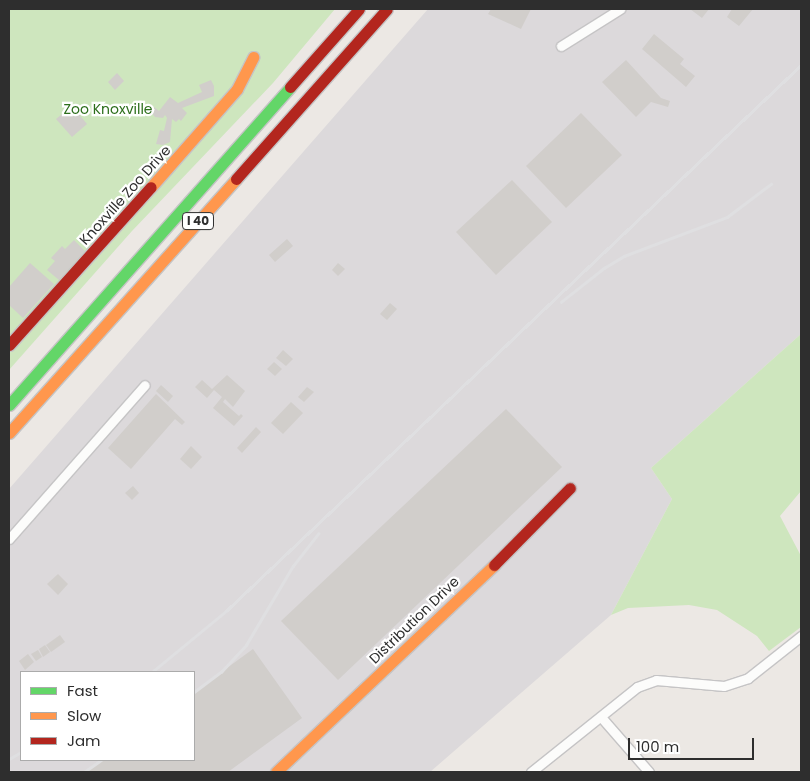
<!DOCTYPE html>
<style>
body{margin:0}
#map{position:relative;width:810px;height:781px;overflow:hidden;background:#ece8e4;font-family:Poppins,sans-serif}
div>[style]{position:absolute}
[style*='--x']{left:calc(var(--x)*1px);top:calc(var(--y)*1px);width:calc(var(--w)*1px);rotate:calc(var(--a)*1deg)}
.industrial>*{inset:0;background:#dcd9db}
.green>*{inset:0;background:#cee6be}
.building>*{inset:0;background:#d1cecb}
.roads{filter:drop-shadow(1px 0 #c5c4c5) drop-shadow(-1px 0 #c5c4c5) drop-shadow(0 1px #c5c4c5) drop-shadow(0 -1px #c5c4c5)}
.street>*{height:9px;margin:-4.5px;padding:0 4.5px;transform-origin:4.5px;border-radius:4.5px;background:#fcfcfb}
.fast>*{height:11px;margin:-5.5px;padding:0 5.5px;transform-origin:5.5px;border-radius:5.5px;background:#63d668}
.slow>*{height:11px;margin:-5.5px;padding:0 5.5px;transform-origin:5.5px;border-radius:5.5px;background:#ff974d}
.jam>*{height:11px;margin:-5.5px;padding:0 5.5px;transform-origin:5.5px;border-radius:5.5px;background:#b3261e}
.rail>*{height:2.5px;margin:-1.25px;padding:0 1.25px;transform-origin:1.25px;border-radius:1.25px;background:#dfdfe1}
span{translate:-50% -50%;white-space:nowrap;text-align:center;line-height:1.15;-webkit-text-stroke:4.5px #fff;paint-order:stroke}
.shield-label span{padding:1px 4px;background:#fff;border:1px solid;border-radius:4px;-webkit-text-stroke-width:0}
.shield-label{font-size:12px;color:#2e2e2e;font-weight:700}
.park-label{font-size:14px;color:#2c6e1b}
.street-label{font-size:14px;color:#2e2e2e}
.frame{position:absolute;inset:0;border:10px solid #2e2e2e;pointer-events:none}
.legend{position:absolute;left:20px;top:671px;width:175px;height:90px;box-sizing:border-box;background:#fff;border:1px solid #ababab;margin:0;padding:6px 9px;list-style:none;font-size:15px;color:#2e2e2e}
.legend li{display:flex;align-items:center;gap:10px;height:25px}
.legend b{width:25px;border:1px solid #ababab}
.scale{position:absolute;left:628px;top:738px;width:126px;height:22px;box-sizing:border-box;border:2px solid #2e2e2e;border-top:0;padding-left:6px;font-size:15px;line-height:18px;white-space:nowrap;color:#2e2e2e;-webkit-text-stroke:4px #fff;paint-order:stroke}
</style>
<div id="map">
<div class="industrial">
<div style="clip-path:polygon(evenodd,428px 9px,801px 9px,801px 334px,651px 468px,672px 499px,611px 615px,430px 772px,9px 772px,9px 489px,428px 9px,21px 672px,194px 672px,194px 760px,21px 760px,21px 672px)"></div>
</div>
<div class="green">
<div style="clip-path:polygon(9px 9px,335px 9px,273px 83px,132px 231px,9px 370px)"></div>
<div style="clip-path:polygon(801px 334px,801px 491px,780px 516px,801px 556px,801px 627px,769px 651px,757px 636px,717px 610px,689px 605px,628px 608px,611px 615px,672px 499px,651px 468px)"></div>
</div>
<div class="building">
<div style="clip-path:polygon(491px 9px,531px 9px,521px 29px,488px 14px)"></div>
<div style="clip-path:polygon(690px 9px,709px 9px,702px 18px)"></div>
<div style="clip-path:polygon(732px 9px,753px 9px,739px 26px,727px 17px)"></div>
<div style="clip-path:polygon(654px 34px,684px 59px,680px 64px,695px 76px,686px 87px,642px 49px)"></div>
<div style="clip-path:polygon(626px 60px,661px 98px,670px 101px,668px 107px,651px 102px,636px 117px,602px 82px)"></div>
<div style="clip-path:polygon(117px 73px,124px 81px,115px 90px,108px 82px)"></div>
<div style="clip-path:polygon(211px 80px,214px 86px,214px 96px,182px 108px,187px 113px,181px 121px,179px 119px,176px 122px,172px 119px,170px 142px,163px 145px,156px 144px,160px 130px,164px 131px,167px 118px,165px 115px,163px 118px,155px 117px,151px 112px,154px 107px,159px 111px,170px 97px,178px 103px,202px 92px,199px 85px)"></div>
<div style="clip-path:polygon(72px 106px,87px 124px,72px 137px,56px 119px)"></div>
<div style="clip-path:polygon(581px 113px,622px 155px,566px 208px,526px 166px)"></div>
<div style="clip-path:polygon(512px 180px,552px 222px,496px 275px,456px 232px)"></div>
<div style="clip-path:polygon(287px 239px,293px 246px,275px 262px,269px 255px)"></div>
<div style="clip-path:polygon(74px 240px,85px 251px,59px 280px,47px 270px,55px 261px,51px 258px,62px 246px,65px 249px)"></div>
<div style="clip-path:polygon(30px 263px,54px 284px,23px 318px,9px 305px,9px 287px)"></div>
<div style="clip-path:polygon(338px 263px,345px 269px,338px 276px,332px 270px)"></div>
<div style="clip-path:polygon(390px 303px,397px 309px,387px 320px,380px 314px)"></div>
<div style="clip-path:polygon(283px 350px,293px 359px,286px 366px,276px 358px)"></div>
<div style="clip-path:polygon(274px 362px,282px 369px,275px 376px,267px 369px)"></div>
<div style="clip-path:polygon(227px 375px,245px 391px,233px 407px,225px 399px,223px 402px,239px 416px,241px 414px,243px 416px,234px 426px,213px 408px,222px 397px,214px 390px,207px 398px,195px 387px,202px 380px,212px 389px)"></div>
<div style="clip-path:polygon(161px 385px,173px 396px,168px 402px,156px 391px)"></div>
<div style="clip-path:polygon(307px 387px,314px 392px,304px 402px,298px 397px)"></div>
<div style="clip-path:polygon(156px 394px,185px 422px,182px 425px,175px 419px,131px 469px,108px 448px)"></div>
<div style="clip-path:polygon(291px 402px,303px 413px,283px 434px,271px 423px)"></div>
<div style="clip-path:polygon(506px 409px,562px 467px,338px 680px,281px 621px)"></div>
<div style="clip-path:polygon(256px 427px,261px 432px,242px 453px,237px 448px)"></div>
<div style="clip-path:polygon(191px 446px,202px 457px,191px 469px,180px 459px)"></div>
<div style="clip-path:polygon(133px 486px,139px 493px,132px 500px,125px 493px)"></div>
<div style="clip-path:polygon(58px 574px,68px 584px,58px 595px,47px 584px)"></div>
<div style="clip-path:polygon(60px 635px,65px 642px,51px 652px,46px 645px)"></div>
<div style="clip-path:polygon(45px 645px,50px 652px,43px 657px,39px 649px)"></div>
<div style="clip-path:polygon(253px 649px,302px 718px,228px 772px,85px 772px,102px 760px,194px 760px,194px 692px)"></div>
<div style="clip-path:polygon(38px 650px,42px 657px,36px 661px,31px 654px)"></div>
<div style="clip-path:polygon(28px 654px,34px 662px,25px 670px,19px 661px)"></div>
</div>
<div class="roads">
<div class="street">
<div style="--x:561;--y:46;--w:70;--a:-32.1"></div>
<div style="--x:9;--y:539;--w:205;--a:-48.6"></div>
<div style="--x:601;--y:717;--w:73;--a:48.9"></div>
<div style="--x:531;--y:772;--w:136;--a:-38.7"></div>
<div style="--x:637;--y:687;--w:20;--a:-20"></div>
<div style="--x:656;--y:680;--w:68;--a:5"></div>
<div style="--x:724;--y:686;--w:25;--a:-18"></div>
<div style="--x:748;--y:678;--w:68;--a:-38.4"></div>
</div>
<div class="fast">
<div style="--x:9;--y:405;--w:424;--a:-48.5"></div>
</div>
<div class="slow">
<div style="--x:151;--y:187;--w:130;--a:-48.7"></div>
<div style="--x:237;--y:89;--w:36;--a:-63"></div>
<div style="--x:9;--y:433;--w:341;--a:-48.2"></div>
<div style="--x:276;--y:772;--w:301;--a:-43.5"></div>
</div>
<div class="jam">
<div style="--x:290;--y:87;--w:104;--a:-48.5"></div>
<div style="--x:236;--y:179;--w:227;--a:-48.4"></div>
<div style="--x:9;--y:345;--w:212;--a:-48.1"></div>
<div style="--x:494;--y:565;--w:108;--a:-45.4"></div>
</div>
</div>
<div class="rail">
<div style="--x:561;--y:302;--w:55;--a:-38.3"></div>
<div style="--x:604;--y:268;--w:23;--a:-31"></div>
<div style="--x:624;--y:256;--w:110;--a:-20.7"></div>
<div style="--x:727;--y:217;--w:55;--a:-36.9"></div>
<div style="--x:152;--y:672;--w:96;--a:-39.5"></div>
<div style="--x:226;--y:611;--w:793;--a:-43.52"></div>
<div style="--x:194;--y:692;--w:34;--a:-37"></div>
<div style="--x:221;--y:672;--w:37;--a:-47"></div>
<div style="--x:246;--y:645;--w:92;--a:-59.3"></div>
<div style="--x:293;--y:566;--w:41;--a:-52"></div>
<div style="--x:9;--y:759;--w:14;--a:-30"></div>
<div style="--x:84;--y:772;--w:21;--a:-35"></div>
</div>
<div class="shield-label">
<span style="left:198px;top:221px">I 40</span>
</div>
<div class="park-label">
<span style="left:108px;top:109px">Zoo Knoxville</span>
</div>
<div class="street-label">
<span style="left:125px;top:195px;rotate:-48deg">Knoxville Zoo Drive</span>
<span style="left:414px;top:620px;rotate:-44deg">Distribution Drive</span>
</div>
<div class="frame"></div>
<ul class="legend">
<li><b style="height:6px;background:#63d668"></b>Fast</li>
<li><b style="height:6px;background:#ff974d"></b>Slow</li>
<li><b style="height:6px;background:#b3261e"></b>Jam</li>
</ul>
<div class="scale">100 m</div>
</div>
